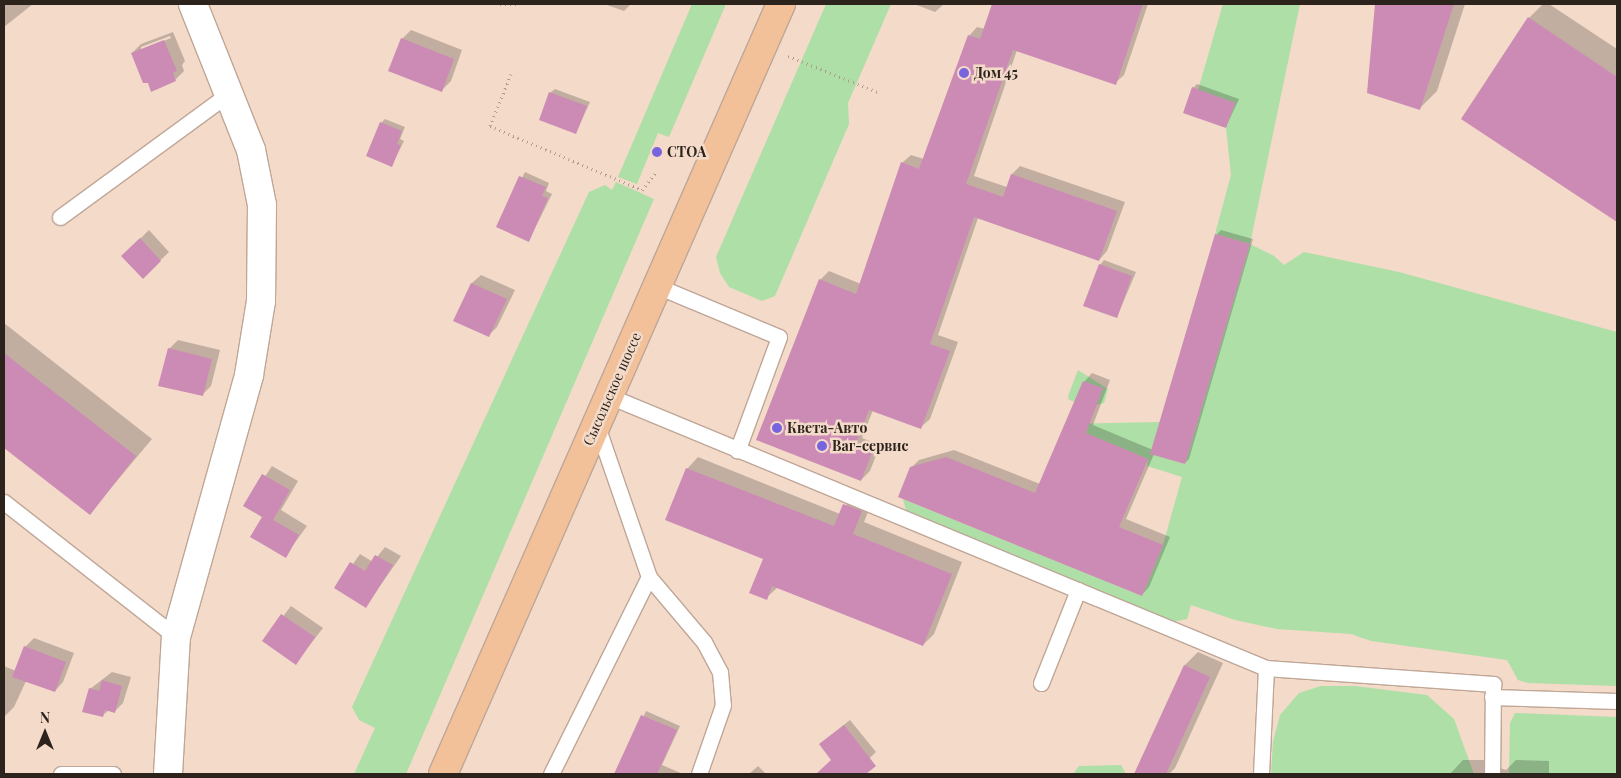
<!DOCTYPE html>
<meta charset="utf-8">
<style>
body{margin:0}
#map{position:relative;width:1621px;height:778px;overflow:hidden;background:#f3dac9;font-family:"Playfair Display",serif}
div>[style]{position:absolute}
[style*='--x']{left:calc(var(--x)*1px);top:calc(var(--y)*1px);width:calc(var(--w)*1px);rotate:calc(var(--a)*1deg)}
.green>*{inset:0;background:#addfa7}
.shadow>*{inset:0;background:#0003}
.building>*{inset:0;background:#cc8bb4}
.path>*{height:3px;margin-top:-1.5px;transform-origin:0;background:repeating-linear-gradient(90deg,#af9b8e 0 1px,transparent 0 5px)}
.roads{filter:drop-shadow(1px 0 #bfa697) drop-shadow(-1px 0 #bfa697) drop-shadow(0 1px #bfa697) drop-shadow(0 -1px #bfa697)}
.service>*{height:15px;margin:-7.5px;padding:0 7.5px;transform-origin:7.5px;border-radius:7.5px;background:#fff}
.minor>*{height:28px;margin:-14px;padding:0 14px;transform-origin:14px;border-radius:14px;background:#fff}
.primary>*{height:28px;margin:-14px;padding:0 14px;transform-origin:14px;border-radius:14px;background:#f2c19a}
.dots>*{width:14px;height:14px;translate:-50% -50%;box-sizing:border-box;border:2px solid #f3dac9;border-radius:50%}
span{translate:-50% -50%;white-space:nowrap;text-align:center;line-height:1.15;-webkit-text-stroke:5px #f3dac9;paint-order:stroke}
.poi-label{font-size:14px;color:#2c231d;font-weight:700}
.left{translate:0 -50%;text-align:left}
.street-label{font-size:14px;color:#2c231d}
.frame{position:absolute;inset:0;border:5px solid #2c231d;pointer-events:none}
.north{position:absolute;left:20px;top:708px;width:50px;height:50px;-webkit-text-stroke:4px #f3dac9;paint-order:stroke;rotate:0deg;font-size:14px;font-weight:700;line-height:20px;text-align:center;color:#2c231d}
.north::after{content:'';display:block;margin:auto;width:18px;height:22px;background:#2c231d;clip-path:polygon(50% 0,100% 100%,50% 72%,0 100%)}
</style>
<div id="map">
<div class="green">
<div style="clip-path:polygon(692px 4px,726px 4px,669px 137px,658px 133px,637px 184px,618px 177px)"></div>
<div style="clip-path:polygon(826px 4px,891px 4px,848px 103px,849px 124px,775px 296px,762px 301px,729px 287px,720px 273px,716px 257px)"></div>
<div style="clip-path:polygon(1223px 4px,1300px 4px,1250px 244px,1274px 256px,1284px 265px,1304px 252px,1399px 272px,1617px 332px,1617px 686px,1528px 683px,1518px 680px,1507px 660px,1371px 641px,1351px 634px,1277px 629px,1235px 620px,1191px 605px,1187px 619px,1172px 622px,907px 514px,903px 499px,1142px 596px,1163px 545px,1182px 477px,1147px 466px,1148px 459px,1064px 424px,1160px 422px,1162px 457px,1185px 464px,1250px 244px,1215px 234px,1231px 175px,1226px 128px,1235px 103px,1198px 90px)"></div>
<div style="clip-path:polygon(616px 182px,654px 199px,406px 774px,354px 774px,375px 728px,359px 720px,352px 707px,589px 192px,605px 185px,612px 190px)"></div>
<div style="clip-path:polygon(1078px 370px,1108px 389px,1104px 403px,1091px 406px,1069px 400px,1068px 396px)"></div>
<div style="clip-path:polygon(1321px 686px,1355px 686px,1427px 695px,1454px 719px,1474px 774px,1271px 774px,1273px 742px,1280px 715px,1299px 693px)"></div>
<div style="clip-path:polygon(1515px 713px,1617px 717px,1617px 774px,1509px 774px,1510px 723px)"></div>
<div style="clip-path:polygon(1121px 765px,1126px 774px,1073px 774px,1079px 766px)"></div>
</div>
<div class="shadow">
<div style="clip-path:polygon(4px 4px,33px 4px,4px 27px)"></div>
<div style="clip-path:polygon(604px 4px,631px 4px,624px 11px)"></div>
<div style="clip-path:polygon(914px 4px,944px 4px,935px 12px)"></div>
<div style="clip-path:polygon(994px 4px,1148px 4px,1124px 75px,1115px 83px,1017px 50px,974px 176px,1007px 187px,1012px 174px,1020px 166px,1125px 202px,1107px 251px,1099px 260px,978px 218px,938px 335px,958px 342px,930px 419px,921px 427px,873px 410px,862px 438px,880px 445px,870px 471px,861px 480px,820px 280px,829px 271px,861px 284px,902px 163px,911px 155px,924px 159px,969px 36px,977px 27px,985px 29px)"></div>
<div style="clip-path:polygon(1376px 4px,1465px 4px,1437px 91px,1420px 108px,1368px 92px)"></div>
<div style="clip-path:polygon(1543px 4px,1549px 4px,1617px 49px,1617px 220px,1462px 118px,1529px 18px)"></div>
<div style="clip-path:polygon(411px 30px,462px 50px,451px 81px,442px 90px,402px 39px)"></div>
<div style="clip-path:polygon(evenodd,173px 32px,185px 61px,182px 65px,184px 71px,175px 80px,148px 82px,132px 53px,141px 44px,173px 32px,170px 36px,171px 38px,141px 50px,141px 47px,170px 36px)"></div>
<div style="clip-path:polygon(1197px 84px,1239px 99px,1226px 127px,1193px 88px)"></div>
<div style="clip-path:polygon(555px 89px,590px 102px,576px 133px,550px 93px)"></div>
<div style="clip-path:polygon(385px 119px,405px 127px,400px 139px,404px 141px,392px 165px,381px 123px)"></div>
<div style="clip-path:polygon(525px 172px,549px 183px,546px 191px,552px 194px,529px 240px,498px 227px)"></div>
<div style="clip-path:polygon(149px 230px,169px 252px,143px 277px,132px 247px)"></div>
<div style="clip-path:polygon(1221px 230px,1253px 239px,1189px 459px,1185px 463px,1154px 454px,1126px 519px,1170px 537px,1149px 587px,1142px 595px,911px 468px,919px 460px,954px 450px,1040px 484px,1085px 381px,1092px 373px,1110px 380px,1093px 425px,1153px 450px,1217px 234px)"></div>
<div style="clip-path:polygon(1104px 260px,1136px 272px,1117px 317px,1100px 265px)"></div>
<div style="clip-path:polygon(481px 275px,515px 290px,497px 327px,488px 336px,455px 320px,472px 283px)"></div>
<div style="clip-path:polygon(4px 323px,152px 439px,90px 513px,4px 446px)"></div>
<div style="clip-path:polygon(178px 340px,220px 350px,211px 386px,202px 395px,169px 349px)"></div>
<div style="clip-path:polygon(698px 457px,840px 514px,855px 493px,873px 500px,864px 522px,962px 562px,934px 634px,923px 645px,778px 587px,766px 598px,765px 558px,687px 469px)"></div>
<div style="clip-path:polygon(272px 466px,298px 481px,281px 510px,307px 526px,285px 556px,263px 517px,245px 506px)"></div>
<div style="clip-path:polygon(385px 547px,401px 556px,366px 606px,336px 588px,360px 554px,373px 562px)"></div>
<div style="clip-path:polygon(291px 606px,323px 628px,296px 663px,264px 641px)"></div>
<div style="clip-path:polygon(34px 638px,74px 653px,63px 682px,55px 691px,26px 681px,14px 707px,5px 716px,4px 666px,16px 671px,25px 647px)"></div>
<div style="clip-path:polygon(1198px 652px,1223px 663px,1175px 768px,1169px 774px,1147px 774px,1137px 770px,1185px 665px)"></div>
<div style="clip-path:polygon(112px 672px,131px 677px,123px 703px,115px 711px,109px 710px,102px 716px,90px 689px)"></div>
<div style="clip-path:polygon(646px 711px,680px 726px,662px 765px,683px 774px,616px 774px)"></div>
<div style="clip-path:polygon(850px 720px,876px 752px,853px 774px,818px 774px,833px 760px,826px 739px)"></div>
<div style="clip-path:polygon(1463px 760px,1496px 760px,1500px 768px,1506px 770px,1516px 760px,1549px 761px,1549px 774px,1450px 774px)"></div>
<div style="clip-path:polygon(758px 766px,766px 774px,749px 774px)"></div>
</div>
<div class="building">
<div style="clip-path:polygon(992px 4px,1143px 4px,1116px 85px,1013px 50px,966px 184px,1003px 197px,1011px 174px,1117px 211px,1099px 261px,974px 217px,930px 344px,950px 351px,921px 429px,869px 410px,855px 446px,872px 453px,861px 481px,756px 440px,819px 279px,856px 294px,901px 162px,919px 169px,968px 35px,980px 39px)"></div>
<div style="clip-path:polygon(1375px 4px,1454px 4px,1420px 110px,1367px 93px)"></div>
<div style="clip-path:polygon(1528px 17px,1617px 77px,1617px 222px,1461px 119px)"></div>
<div style="clip-path:polygon(401px 38px,454px 59px,442px 92px,388px 71px)"></div>
<div style="clip-path:polygon(164px 40px,177px 71px,173px 73px,176px 81px,151px 92px,148px 83px,143px 83px,131px 53px)"></div>
<div style="clip-path:polygon(1192px 87px,1235px 103px,1226px 128px,1183px 113px)"></div>
<div style="clip-path:polygon(549px 92px,587px 106px,576px 134px,539px 120px)"></div>
<div style="clip-path:polygon(380px 122px,402px 131px,397px 144px,401px 145px,392px 167px,366px 156px)"></div>
<div style="clip-path:polygon(519px 176px,546px 187px,542px 196px,548px 198px,529px 242px,496px 227px)"></div>
<div style="clip-path:polygon(1215px 234px,1250px 244px,1185px 464px,1150px 454px)"></div>
<div style="clip-path:polygon(140px 238px,161px 261px,143px 279px,121px 256px)"></div>
<div style="clip-path:polygon(1099px 264px,1132px 276px,1117px 318px,1083px 306px)"></div>
<div style="clip-path:polygon(471px 283px,507px 299px,489px 337px,453px 321px)"></div>
<div style="clip-path:polygon(168px 348px,212px 359px,203px 396px,158px 386px)"></div>
<div style="clip-path:polygon(4px 353px,136px 456px,90px 515px,4px 448px)"></div>
<div style="clip-path:polygon(1083px 381px,1103px 388px,1086px 433px,1148px 459px,1119px 527px,1163px 545px,1142px 596px,898px 497px,910px 467px,946px 457px,1035px 493px)"></div>
<div style="clip-path:polygon(686px 468px,834px 526px,843px 504px,862px 511px,853px 534px,952px 574px,923px 646px,772px 586px,767px 600px,749px 593px,763px 559px,665px 520px)"></div>
<div style="clip-path:polygon(262px 474px,290px 490px,273px 520px,299px 535px,286px 558px,250px 537px,262px 517px,243px 506px)"></div>
<div style="clip-path:polygon(375px 555px,393px 565px,366px 608px,334px 588px,350px 562px,365px 571px)"></div>
<div style="clip-path:polygon(281px 614px,315px 637px,296px 665px,262px 641px)"></div>
<div style="clip-path:polygon(24px 646px,66px 662px,55px 692px,12px 677px)"></div>
<div style="clip-path:polygon(1184px 665px,1210px 677px,1166px 774px,1134px 774px)"></div>
<div style="clip-path:polygon(102px 680px,122px 686px,115px 713px,105px 710px,103px 717px,82px 712px,89px 688px,99px 691px)"></div>
<div style="clip-path:polygon(641px 715px,677px 730px,657px 774px,614px 774px)"></div>
<div style="clip-path:polygon(844px 725px,876px 766px,866px 774px,816px 774px,831px 760px,819px 744px)"></div>
</div>
<div class="path">
<div style="--x:500;--y:4;--w:20;--a:0"></div>
<div style="--x:788;--y:56;--w:97;--a:21.8"></div>
<div style="--x:511;--y:74;--w:56;--a:112"></div>
<div style="--x:490;--y:126;--w:165;--a:22.8"></div>
<div style="--x:642;--y:190;--w:24;--a:-52"></div>
</div>
<div class="roads">
<div class="service">
<div style="--x:60;--y:217;--w:208;--a:-36.2"></div>
<div style="--x:657;--y:286;--w:132;--a:22.7"></div>
<div style="--x:779;--y:337;--w:121;--a:110.2"></div>
<div style="--x:609;--y:396;--w:711;--a:22.49"></div>
<div style="--x:1266;--y:668;--w:228;--a:4"></div>
<div style="--x:1493;--y:684;--w:89;--a:90.6"></div>
<div style="--x:597;--y:426;--w:160;--a:71"></div>
<div style="--x:649;--y:577;--w:85;--a:49.8"></div>
<div style="--x:704;--y:642;--w:34;--a:62"></div>
<div style="--x:720;--y:672;--w:33;--a:85"></div>
<div style="--x:723;--y:705;--w:73;--a:109.2"></div>
<div style="--x:4;--y:502;--w:219;--a:38.1"></div>
<div style="--x:1041;--y:683;--w:100;--a:-68.3"></div>
<div style="--x:1492;--y:697;--w:125;--a:1.8"></div>
<div style="--x:61;--y:774;--w:52;--a:0"></div>
<div style="--x:551;--y:774;--w:220;--a:-63.6"></div>
<div style="--x:1261;--y:774;--w:106;--a:-87.3"></div>
</div>
<div class="minor">
<div style="--x:168;--y:774;--w:137;--a:-86.7"></div>
<div style="--x:176;--y:637;--w:272;--a:-74.4"></div>
<div style="--x:249;--y:375;--w:75;--a:-80.8"></div>
<div style="--x:261;--y:301;--w:96;--a:-89.4"></div>
<div style="--x:262;--y:205;--w:56;--a:-101.3"></div>
<div style="--x:251;--y:150;--w:157;--a:-111.7"></div>
</div>
<div class="primary">
<div style="--x:443;--y:774;--w:841;--a:-66.3"></div>
</div>
</div>
<div class="dots">
<div style="left:964px;top:73px;background:#7864de"></div>
<div style="left:657px;top:152px;background:#7864de"></div>
<div style="left:777px;top:428px;background:#7864de"></div>
<div style="left:822px;top:446px;background:#7864de"></div>
</div>
<div class="poi-label">
<span class="left" style="left:974px;top:73px">Дом 45</span>
<span class="left" style="left:667px;top:152px">СТОА</span>
<span class="left" style="left:787px;top:428px">Квета-Авто</span>
<span class="left" style="left:832px;top:446px">Ваг-сервис</span>
</div>
<div class="street-label">
<span style="left:612px;top:389px;rotate:-66deg">Сысольское шоссе</span>
</div>
<div class="frame"></div>
<div class="north">N</div>
</div>
